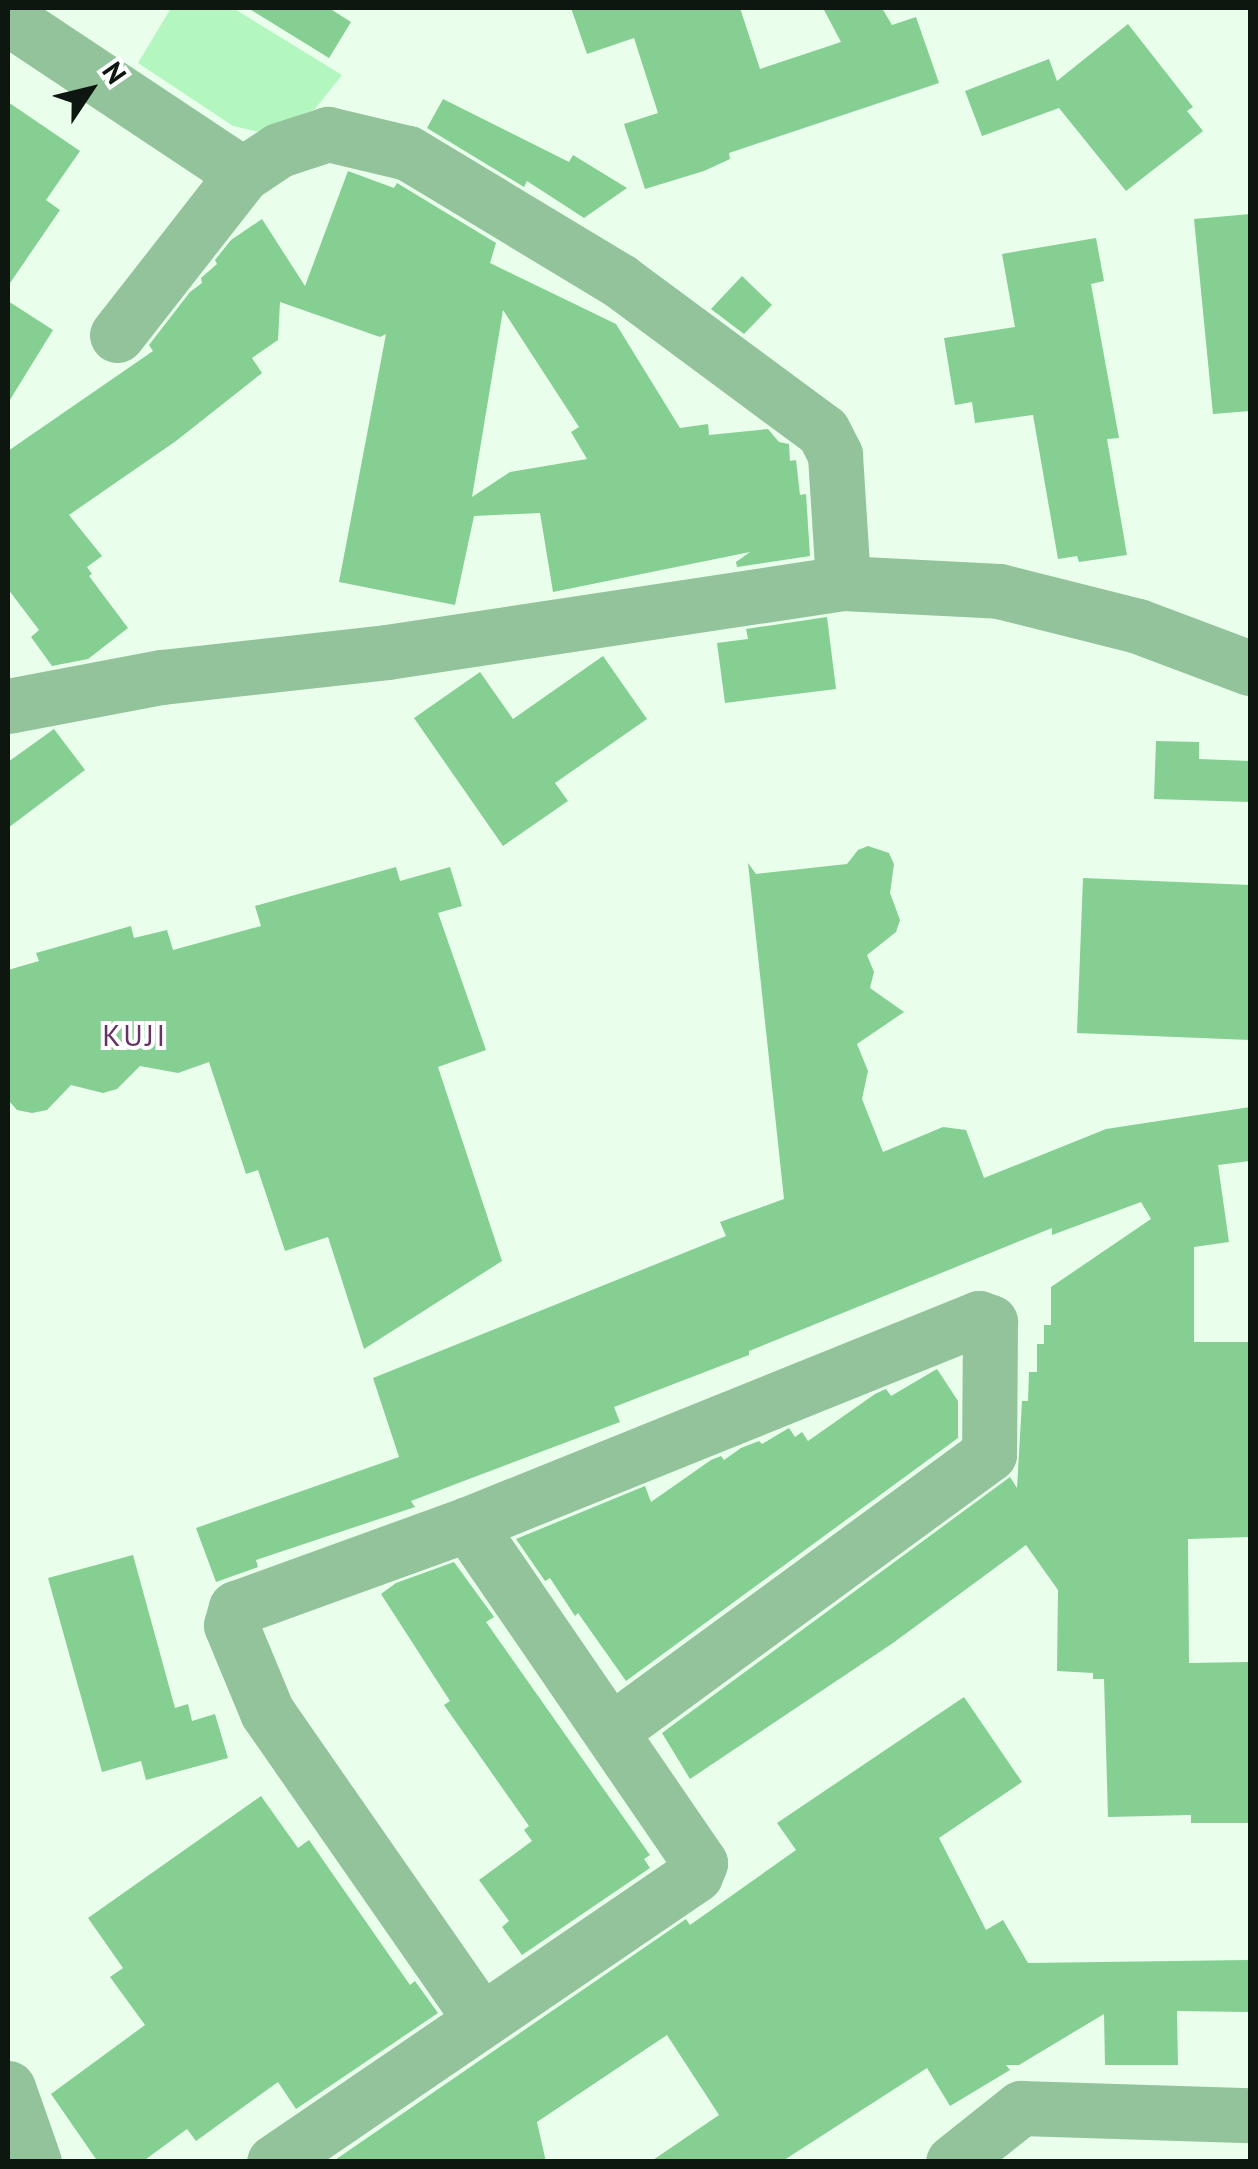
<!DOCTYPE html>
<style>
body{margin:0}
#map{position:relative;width:1258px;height:2169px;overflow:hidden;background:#e9ffec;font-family:"PT Sans",sans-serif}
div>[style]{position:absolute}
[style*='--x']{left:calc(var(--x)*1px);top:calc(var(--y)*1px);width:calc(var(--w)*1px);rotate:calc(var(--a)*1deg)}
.green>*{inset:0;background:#b4f6c0}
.building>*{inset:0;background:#85cf93}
.street>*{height:55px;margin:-27.5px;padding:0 27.5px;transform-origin:27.5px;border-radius:27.5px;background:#92c39a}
span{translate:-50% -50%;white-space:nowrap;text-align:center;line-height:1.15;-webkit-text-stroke:8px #fff;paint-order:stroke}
.neighbourhood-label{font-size:30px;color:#653262;letter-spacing:2.5px}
.frame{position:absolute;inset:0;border:10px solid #0e1610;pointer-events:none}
.north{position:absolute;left:40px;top:40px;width:100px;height:100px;-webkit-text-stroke:8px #fff;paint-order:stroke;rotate:55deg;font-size:28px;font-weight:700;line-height:40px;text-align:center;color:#0e1610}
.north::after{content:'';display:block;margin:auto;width:35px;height:45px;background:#0e1610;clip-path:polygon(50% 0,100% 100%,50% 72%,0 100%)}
</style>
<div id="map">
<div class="green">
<div style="clip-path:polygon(171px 8px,233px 8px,342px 75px,315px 109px,293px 120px,259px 132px,233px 126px,138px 63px)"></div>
</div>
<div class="building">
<div style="clip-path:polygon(248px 8px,329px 8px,351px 22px,329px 58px)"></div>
<div style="clip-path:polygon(571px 8px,740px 8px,760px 69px,841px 42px,823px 8px,882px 8px,892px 25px,916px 17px,939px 83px,729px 153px,730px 159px,704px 171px,645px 189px,624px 124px,658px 113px,634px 38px,587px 54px)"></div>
<div style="clip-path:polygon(1128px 24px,1193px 107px,1187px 111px,1203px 131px,1126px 191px,1059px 108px,982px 136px,965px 91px,1049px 59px,1057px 81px)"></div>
<div style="clip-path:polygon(443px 99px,569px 162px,573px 155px,627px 188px,584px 218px,527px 181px,524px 187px,427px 128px)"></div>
<div style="clip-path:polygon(8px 102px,80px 151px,46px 200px,60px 210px,8px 286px)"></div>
<div style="clip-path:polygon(evenodd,348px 171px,394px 188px,397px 183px,496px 243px,490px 263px,616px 324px,680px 428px,708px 424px,709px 435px,768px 429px,779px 442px,789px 444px,790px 461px,796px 460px,800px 495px,806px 494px,810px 556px,737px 567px,736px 562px,750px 552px,553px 592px,540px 513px,474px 516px,455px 605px,339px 582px,386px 334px,380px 337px,280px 302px,278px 340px,252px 358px,262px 373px,176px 441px,69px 515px,102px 556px,87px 567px,92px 574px,89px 576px,128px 628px,88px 659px,52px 666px,31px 637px,39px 630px,8px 589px,8px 451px,153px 351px,149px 345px,190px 292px,202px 283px,201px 278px,217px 264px,215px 260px,231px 240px,262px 219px,305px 286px,348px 171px,503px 310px,579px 427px,571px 432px,587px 459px,510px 472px,472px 497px,503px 310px)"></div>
<div style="clip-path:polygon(1250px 214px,1250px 411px,1213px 414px,1194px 219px)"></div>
<div style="clip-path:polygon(1096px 238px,1104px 281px,1091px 284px,1119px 438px,1107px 439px,1127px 555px,1079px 562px,1077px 556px,1058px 559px,1033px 415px,975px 423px,972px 402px,955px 405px,944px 338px,1015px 327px,1002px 254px)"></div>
<div style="clip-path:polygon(742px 276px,772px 305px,744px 334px,711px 309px)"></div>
<div style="clip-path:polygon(8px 301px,53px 330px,8px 403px)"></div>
<div style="clip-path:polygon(827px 617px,836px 689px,725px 703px,717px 643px,748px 639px,746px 629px)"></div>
<div style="clip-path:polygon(603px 656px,647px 719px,555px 783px,568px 801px,503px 846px,414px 718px,480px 672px,513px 719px)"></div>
<div style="clip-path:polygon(54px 729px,85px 770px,8px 828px,8px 762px)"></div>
<div style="clip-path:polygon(1156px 741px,1199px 742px,1199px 759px,1250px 761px,1250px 802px,1154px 799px)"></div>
<div style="clip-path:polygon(868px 846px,889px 853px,894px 864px,890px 893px,900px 920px,896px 932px,867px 955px,874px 972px,870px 988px,904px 1012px,857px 1044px,868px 1071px,862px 1099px,883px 1152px,943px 1127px,966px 1130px,984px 1178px,1106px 1129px,1250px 1107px,1250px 1161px,1218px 1165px,1229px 1242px,1194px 1247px,1194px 1342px,1250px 1342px,1250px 1537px,1188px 1539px,1189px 1663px,1248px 1662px,1250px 1823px,1191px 1823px,1191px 1815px,1108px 1817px,1104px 1679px,1093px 1679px,1093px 1673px,1057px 1671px,1058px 1590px,1026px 1545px,893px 1643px,690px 1779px,662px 1733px,1010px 1477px,1017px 1488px,1022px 1401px,1028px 1401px,1029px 1372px,1037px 1372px,1037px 1344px,1044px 1344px,1044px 1325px,1051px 1325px,1051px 1287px,1151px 1219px,1141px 1202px,1052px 1235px,1052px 1228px,749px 1351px,749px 1355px,614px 1407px,620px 1422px,411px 1501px,415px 1507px,256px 1560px,258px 1567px,216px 1582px,196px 1528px,399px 1457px,373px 1378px,726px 1236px,720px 1222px,784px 1199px,748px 863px,756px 874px,847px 864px,858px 850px)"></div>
<div style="clip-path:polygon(396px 867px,400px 881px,450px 867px,462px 906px,438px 913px,486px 1050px,438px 1067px,502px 1261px,364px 1349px,328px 1237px,285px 1251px,258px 1170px,246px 1174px,209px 1062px,178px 1073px,140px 1066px,117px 1089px,103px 1093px,71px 1085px,47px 1110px,32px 1113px,17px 1110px,8px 1100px,8px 970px,39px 961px,36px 953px,131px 926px,134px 938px,167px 930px,173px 950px,261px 926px,255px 906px)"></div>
<div style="clip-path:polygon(1083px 878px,1250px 885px,1250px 1040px,1077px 1033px)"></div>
<div style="clip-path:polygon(937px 1369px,958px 1401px,958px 1438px,626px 1681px,578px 1613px,575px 1616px,550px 1578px,545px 1581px,516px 1539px,645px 1486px,651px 1502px,711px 1460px,721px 1456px,724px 1460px,741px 1448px,759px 1441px,762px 1444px,789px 1428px,795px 1437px,802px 1432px,808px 1441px,875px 1394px,886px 1389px,891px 1396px)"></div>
<div style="clip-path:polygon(133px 1555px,175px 1708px,188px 1704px,192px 1721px,215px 1714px,228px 1758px,146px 1780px,141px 1761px,102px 1772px,48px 1578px)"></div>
<div style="clip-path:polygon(454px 1562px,494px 1617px,486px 1622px,650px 1855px,644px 1859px,650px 1868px,522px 1955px,502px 1927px,509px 1921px,479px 1880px,532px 1841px,524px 1830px,529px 1826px,444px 1705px,450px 1701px,381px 1594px,396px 1583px)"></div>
<div style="clip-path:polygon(964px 1697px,1022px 1782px,939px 1838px,986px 1930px,1003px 1920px,1028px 1963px,1248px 1960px,1248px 2012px,1177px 2011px,1178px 2065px,1105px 2065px,1104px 2014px,1019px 2065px,1006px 2065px,1010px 2070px,950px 2106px,927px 2068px,781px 2162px,650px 2162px,719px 2115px,667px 2035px,537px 2122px,546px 2162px,332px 2162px,686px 1919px,690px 1925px,796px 1850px,777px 1823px)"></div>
<div style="clip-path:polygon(261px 1796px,298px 1848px,309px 1840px,410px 1985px,415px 1981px,438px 2013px,296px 2109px,278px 2082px,196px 2141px,187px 2129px,142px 2162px,98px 2162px,51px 2094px,145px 2025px,110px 1977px,123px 1968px,88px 1918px)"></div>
</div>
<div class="street">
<div style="--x:8;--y:18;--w:282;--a:33.6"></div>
<div style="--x:117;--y:335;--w:204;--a:-52"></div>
<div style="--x:243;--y:174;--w:43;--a:-33.7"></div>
<div style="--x:279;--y:150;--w:52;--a:-18.1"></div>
<div style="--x:328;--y:134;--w:82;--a:13.4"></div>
<div style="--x:408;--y:153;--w:248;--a:31.1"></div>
<div style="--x:620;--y:281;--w:252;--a:36.5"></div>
<div style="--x:823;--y:431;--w:27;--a:63"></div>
<div style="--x:835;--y:455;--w:128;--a:86.4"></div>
<div style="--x:8;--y:706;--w:157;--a:-10.7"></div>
<div style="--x:162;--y:677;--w:226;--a:-6.3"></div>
<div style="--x:387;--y:652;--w:461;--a:-8.6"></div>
<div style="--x:843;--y:583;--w:156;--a:2.9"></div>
<div style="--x:999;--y:591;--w:143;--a:14.1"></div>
<div style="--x:1138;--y:626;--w:120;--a:20.6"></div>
<div style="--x:481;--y:2020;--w:375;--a:-124.8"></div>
<div style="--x:267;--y:1712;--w:94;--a:-112.5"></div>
<div style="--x:231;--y:1625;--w:18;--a:-74"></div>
<div style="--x:236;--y:1608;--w:247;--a:-19.9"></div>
<div style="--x:468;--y:1524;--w:551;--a:-21.96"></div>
<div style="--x:979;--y:1318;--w:12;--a:20"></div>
<div style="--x:990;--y:1322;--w:132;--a:90.4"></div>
<div style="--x:989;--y:1454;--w:469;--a:143.8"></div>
<div style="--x:8;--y:2088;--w:78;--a:70.6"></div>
<div style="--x:274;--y:2162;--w:510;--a:-34.28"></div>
<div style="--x:695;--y:1875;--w:13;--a:-67"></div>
<div style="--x:700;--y:1863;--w:411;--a:-124.4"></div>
<div style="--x:953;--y:2162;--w:87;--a:-38.5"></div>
<div style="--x:1021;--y:2108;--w:229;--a:1.8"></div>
</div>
<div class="neighbourhood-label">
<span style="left:135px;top:1035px">KUJI</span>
</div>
<div class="frame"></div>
<div class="north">N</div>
</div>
